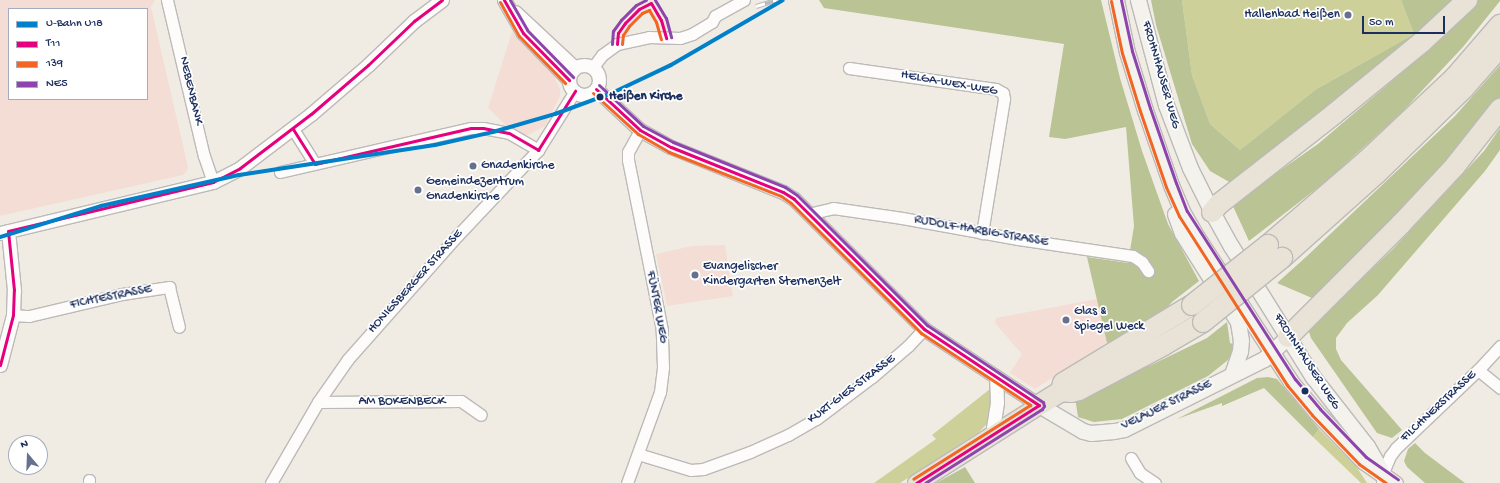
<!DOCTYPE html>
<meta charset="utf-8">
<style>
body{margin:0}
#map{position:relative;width:1500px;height:483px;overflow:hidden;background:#f1ece3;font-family:"Gochi Hand",sans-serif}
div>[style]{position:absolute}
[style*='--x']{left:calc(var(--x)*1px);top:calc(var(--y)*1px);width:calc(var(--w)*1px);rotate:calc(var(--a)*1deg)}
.built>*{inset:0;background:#f4ddd5}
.green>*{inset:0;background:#cdd099}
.forest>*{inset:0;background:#b9c394}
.roads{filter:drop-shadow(1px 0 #bcbab9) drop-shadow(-1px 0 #bcbab9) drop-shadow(0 1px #bcbab9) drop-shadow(0 -1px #bcbab9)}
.minor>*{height:11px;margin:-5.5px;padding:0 5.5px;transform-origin:5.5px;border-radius:5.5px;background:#fdfcfb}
.tertiary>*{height:13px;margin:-6.5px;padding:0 6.5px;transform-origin:6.5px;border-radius:6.5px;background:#fdfcfb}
.tertiary>.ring{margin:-6.5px;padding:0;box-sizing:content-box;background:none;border:13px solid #fdfcfb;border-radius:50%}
.secondary>*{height:15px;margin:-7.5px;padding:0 7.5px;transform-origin:7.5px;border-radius:7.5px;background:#f4f2ec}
.primary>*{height:17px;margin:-8.5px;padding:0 8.5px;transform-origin:8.5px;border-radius:8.5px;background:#e8e3d6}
.motorway>*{height:20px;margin:-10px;padding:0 10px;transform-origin:10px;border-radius:10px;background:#e8e3d6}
.rail>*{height:4.5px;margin-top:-2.25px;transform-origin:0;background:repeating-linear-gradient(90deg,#fff 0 9px,#b7b9bd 0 18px);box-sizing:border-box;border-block:1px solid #b7b9bd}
.bridges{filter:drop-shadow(1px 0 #bcbab9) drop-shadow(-1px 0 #bcbab9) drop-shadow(0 1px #bcbab9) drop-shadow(0 -1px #bcbab9)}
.motorway-bridge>*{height:20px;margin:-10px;padding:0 10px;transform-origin:10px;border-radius:10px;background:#e8e3d6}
.bus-1>*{height:3px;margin:-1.5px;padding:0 1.5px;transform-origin:1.5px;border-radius:1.5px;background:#e5007d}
.bus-2>*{height:3px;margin:-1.5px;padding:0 1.5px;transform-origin:1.5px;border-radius:1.5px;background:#f26522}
.bus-3>*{height:3px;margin:-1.5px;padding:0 1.5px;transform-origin:1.5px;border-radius:1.5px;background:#8e44ad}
.metro-1>*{height:4px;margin:-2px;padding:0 2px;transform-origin:2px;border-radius:2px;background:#0080c8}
.dots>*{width:11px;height:11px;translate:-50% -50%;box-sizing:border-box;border:2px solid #fff;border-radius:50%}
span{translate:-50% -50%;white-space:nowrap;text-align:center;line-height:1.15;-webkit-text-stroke:3.5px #fff;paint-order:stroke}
.poi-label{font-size:13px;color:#1b2f5e}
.right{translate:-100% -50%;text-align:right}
.left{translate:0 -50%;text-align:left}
.street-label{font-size:13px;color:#1b2f5e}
.stop-label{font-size:13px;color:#1b2f5e;font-weight:700}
.legend{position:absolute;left:8px;top:8px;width:140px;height:92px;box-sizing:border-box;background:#fff;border:1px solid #a4acbf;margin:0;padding:5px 7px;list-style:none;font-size:12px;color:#1b2f5e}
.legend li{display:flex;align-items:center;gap:8px;height:20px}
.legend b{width:20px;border:1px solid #a4acbf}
.north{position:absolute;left:8px;top:435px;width:40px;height:40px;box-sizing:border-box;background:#fff;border:1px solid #a4acbf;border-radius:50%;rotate:341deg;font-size:11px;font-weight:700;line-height:16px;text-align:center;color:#1b2f5e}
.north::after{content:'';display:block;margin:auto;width:14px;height:18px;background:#66718d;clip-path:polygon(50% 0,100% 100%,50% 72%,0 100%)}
.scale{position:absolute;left:1362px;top:16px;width:83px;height:18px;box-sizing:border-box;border:2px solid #1b2f5e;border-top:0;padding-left:5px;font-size:12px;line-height:14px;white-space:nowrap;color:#1b2f5e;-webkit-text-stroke:3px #fff;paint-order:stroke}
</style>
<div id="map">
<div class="built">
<div style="clip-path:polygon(evenodd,0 0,155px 0,151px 7px,188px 167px,187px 171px,183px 175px,0 216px,0 0,9px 9px,147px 9px,147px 99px,9px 99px,9px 9px)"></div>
<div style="clip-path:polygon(512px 32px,554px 76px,560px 89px,560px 96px,545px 126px,526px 136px,513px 132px,488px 108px)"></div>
<div style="clip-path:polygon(725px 245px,733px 296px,667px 306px,656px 254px,692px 246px)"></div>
<div style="clip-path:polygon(1097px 299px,1107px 343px,1035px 389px,1010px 373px,1022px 354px,995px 323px,996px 318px)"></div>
</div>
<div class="green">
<div style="clip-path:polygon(1182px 0,1401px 0,1414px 34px,1315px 90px,1240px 150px,1210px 124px,1192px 75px)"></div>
<div style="clip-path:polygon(990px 389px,991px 411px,987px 424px,979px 432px,900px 483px,874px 483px,936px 439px,932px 435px)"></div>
<div style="clip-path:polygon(1319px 429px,1356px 466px,1367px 483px,1361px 483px,1313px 437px)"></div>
</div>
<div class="forest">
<div style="clip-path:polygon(819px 0,1101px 0,1120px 78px,1142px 151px,1168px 224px,1199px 281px,1172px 302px,1157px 319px,1107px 343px,1087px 257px,1128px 263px,1134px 226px,1126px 127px,1065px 139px,1049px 137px,1064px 44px,824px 8px)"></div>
<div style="clip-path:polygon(1151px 0,1182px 0,1192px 75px,1210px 124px,1240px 150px,1315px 90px,1414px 34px,1401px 0,1456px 0,1431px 23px,1231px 183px,1210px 171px,1192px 144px,1156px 25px)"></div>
<div style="clip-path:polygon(1478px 0,1500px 0,1500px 1px,1463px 47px,1401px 113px,1329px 179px,1249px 241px,1232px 204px,1318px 144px,1447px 34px)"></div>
<div style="clip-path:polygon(1500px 65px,1500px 101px,1469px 141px,1332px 284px,1312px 298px,1277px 283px,1306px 257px,1455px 116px)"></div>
<div style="clip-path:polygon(1500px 128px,1500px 150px,1485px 171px,1378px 295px,1347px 323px,1336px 338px,1336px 349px,1341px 360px,1402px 430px,1392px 438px,1377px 433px,1311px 338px,1308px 329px,1393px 249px,1484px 151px)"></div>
<div style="clip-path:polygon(1227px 322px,1230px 343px,1235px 345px,1228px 360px,1208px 376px,1122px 419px,1094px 422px,1078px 417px,1075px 397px,1107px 381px,1151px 365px,1207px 338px)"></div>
<div style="clip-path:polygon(1268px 377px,1277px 379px,1319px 429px,1313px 437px,1264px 388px,1222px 406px,1222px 403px,1177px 419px,1257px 378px)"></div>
<div style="clip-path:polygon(1415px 443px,1425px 453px,1465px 483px,1425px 483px,1407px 467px,1404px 461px,1408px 449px)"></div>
<div style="clip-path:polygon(965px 467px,975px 483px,936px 483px)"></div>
</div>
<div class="roads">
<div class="minor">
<div style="--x:167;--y:0;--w:160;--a:76.7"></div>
<div style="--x:204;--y:156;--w:28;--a:71"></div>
<div style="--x:593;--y:67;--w:15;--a:-53"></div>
<div style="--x:602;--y:55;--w:19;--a:-36"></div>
<div style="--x:617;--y:44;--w:33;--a:-12"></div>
<div style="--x:649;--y:37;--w:31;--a:2"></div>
<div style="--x:680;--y:38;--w:13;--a:-18"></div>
<div style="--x:692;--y:34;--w:23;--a:-31"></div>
<div style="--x:712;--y:22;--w:7;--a:-63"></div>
<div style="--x:715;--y:16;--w:33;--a:-29"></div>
<div style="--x:849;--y:68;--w:148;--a:8.1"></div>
<div style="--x:996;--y:89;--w:8;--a:30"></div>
<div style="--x:1003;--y:93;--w:6;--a:81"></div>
<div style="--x:1004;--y:99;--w:136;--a:99.3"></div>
<div style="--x:293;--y:129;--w:41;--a:57.8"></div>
<div style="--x:280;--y:172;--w:196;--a:-13"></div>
<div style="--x:471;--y:128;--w:12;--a:0"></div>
<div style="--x:483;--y:128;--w:26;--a:11"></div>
<div style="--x:509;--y:133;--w:34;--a:30"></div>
<div style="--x:808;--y:214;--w:26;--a:-13"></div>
<div style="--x:833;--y:208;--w:70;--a:8.2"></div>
<div style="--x:902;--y:218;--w:118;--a:10.3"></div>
<div style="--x:1018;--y:239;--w:116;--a:8.4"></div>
<div style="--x:1133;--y:256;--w:11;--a:34"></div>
<div style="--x:1142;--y:262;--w:11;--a:56"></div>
<div style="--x:13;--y:315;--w:16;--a:4"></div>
<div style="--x:29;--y:316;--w:96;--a:-13.3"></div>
<div style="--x:122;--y:294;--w:48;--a:-8.5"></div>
<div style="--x:169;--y:287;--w:41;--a:76"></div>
<div style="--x:1478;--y:370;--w:28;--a:39"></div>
<div style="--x:318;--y:402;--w:143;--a:-0.4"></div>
<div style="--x:461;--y:401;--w:24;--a:35"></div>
<div style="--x:638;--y:454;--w:55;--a:16.8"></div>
<div style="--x:691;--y:470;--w:12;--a:-5"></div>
<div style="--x:703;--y:469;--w:50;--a:-19.9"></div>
<div style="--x:750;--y:452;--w:42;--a:-24.1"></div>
<div style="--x:788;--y:435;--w:32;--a:-30"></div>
<div style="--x:816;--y:419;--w:70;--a:-36.9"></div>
<div style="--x:872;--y:377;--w:48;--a:-40.7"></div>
<div style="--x:908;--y:346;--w:23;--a:-47"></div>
<div style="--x:1131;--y:458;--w:17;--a:59"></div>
<div style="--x:1140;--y:473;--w:18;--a:34"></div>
<div style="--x:89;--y:483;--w:3;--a:-90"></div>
<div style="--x:271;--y:483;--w:94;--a:-59.9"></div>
<div style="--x:318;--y:402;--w:52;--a:-55.1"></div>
<div style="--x:348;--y:359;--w:164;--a:-48.5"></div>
<div style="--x:457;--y:236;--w:118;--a:-46.7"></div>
<div style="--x:538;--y:150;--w:70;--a:-57.9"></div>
<div style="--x:627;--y:483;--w:97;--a:-70.1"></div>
<div style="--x:660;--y:392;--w:25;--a:-83"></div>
<div style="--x:663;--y:367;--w:37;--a:-92"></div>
<div style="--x:662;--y:330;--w:173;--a:-101.3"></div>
<div style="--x:628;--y:160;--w:8;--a:-90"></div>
<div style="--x:628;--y:152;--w:25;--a:-61"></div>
<div style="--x:1382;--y:483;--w:10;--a:-84"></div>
<div style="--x:1383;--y:473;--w:18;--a:-68"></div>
<div style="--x:1390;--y:456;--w:10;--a:-53"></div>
<div style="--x:1396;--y:448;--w:113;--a:-43.6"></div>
<div style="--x:1478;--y:370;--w:33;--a:-47"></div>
</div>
<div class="tertiary">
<div style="--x:504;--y:0;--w:38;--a:60"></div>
<div style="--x:523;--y:33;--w:66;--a:45.6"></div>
<div style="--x:515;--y:12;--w:82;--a:43"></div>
<div class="ring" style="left:569px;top:65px;width:17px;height:17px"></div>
<div style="--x:596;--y:89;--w:60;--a:43"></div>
<div style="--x:640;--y:130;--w:35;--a:29"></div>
<div style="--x:671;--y:147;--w:121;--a:21.9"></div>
<div style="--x:783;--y:192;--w:13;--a:32"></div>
<div style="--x:794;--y:199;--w:184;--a:45"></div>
<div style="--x:924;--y:329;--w:138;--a:33.5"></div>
<div style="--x:0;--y:233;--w:219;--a:-13.5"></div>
<div style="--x:213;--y:182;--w:30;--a:-27"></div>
<div style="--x:240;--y:168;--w:89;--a:-37.3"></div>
<div style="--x:311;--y:114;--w:75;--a:-40.7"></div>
<div style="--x:368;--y:65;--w:64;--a:-43.7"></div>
<div style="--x:414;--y:21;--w:35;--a:-37"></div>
<div style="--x:0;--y:365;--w:52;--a:-75.4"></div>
<div style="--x:13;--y:315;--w:25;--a:-88"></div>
<div style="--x:14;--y:290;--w:59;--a:-95.8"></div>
<div style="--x:992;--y:434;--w:32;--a:-81"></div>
<div style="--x:997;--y:402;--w:25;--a:-92"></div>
</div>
<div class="secondary">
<div style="--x:1116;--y:0;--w:53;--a:78.1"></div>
<div style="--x:1127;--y:52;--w:61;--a:72.8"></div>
<div style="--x:1145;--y:110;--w:79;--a:70.9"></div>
<div style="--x:1171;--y:185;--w:30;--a:67"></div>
<div style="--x:1183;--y:213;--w:28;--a:60"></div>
<div style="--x:1197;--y:237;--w:173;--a:57"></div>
<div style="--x:1291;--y:382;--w:39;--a:50"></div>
<div style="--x:1316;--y:412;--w:68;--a:46.2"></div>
<div style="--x:1363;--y:461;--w:39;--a:35"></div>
<div style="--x:1138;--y:0;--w:109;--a:75.1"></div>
<div style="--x:1166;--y:105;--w:67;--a:69.1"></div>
<div style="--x:1190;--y:168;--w:49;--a:63.4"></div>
<div style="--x:1212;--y:212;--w:39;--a:61"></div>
<div style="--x:1231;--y:246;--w:155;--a:58"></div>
<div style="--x:1313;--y:377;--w:88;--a:52"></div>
<div style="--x:1367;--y:446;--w:28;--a:60"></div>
<div style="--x:1175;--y:214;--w:20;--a:70"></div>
<div style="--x:1182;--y:233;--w:105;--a:57.8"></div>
<div style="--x:1238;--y:322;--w:18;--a:81"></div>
<div style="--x:1241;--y:340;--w:11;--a:95"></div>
<div style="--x:1240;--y:351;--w:24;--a:109"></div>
<div style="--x:1039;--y:405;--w:51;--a:30.6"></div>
<div style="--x:1083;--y:431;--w:8;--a:14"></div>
<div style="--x:1091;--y:433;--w:23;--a:-5"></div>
<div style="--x:1114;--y:431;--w:10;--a:-11"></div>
<div style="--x:1124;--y:429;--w:157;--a:-26.6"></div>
<div style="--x:1264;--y:359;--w:33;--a:-43"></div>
</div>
<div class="primary">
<div style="--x:916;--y:483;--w:146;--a:-32.4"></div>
</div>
<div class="motorway">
<div style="--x:1212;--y:212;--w:11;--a:-49"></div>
<div style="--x:1219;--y:204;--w:146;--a:-38"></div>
<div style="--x:1334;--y:114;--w:114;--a:-39.3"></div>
<div style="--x:1422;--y:42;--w:62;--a:-43"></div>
<div style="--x:1268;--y:245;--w:130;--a:-40.6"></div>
<div style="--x:1367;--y:160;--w:121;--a:-43.3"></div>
<div style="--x:1455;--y:77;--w:69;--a:-49.1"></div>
<div style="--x:1282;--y:258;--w:127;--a:-41.8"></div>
<div style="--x:1377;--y:173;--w:123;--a:-44.3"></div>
<div style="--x:1465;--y:87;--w:53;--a:-48.8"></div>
<div style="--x:1288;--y:337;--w:160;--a:-45"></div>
<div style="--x:1401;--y:224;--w:79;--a:-47"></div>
<div style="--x:1455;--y:166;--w:73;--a:-51.7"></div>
<div style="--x:1061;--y:391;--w:8;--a:-76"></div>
<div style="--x:1063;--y:383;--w:151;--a:-31.2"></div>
<div style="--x:1039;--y:405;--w:26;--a:-32"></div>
<div style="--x:1061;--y:391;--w:10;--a:6"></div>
<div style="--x:1071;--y:392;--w:8;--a:-14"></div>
<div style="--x:1079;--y:390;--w:96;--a:-27.9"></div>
<div style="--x:1164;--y:345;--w:45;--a:-30.5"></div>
</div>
</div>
<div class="rail">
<div style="--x:756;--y:6;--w:21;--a:-17"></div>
</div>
<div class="bridges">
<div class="motorway-bridge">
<div style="--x:1192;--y:305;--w:97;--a:-38.3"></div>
<div style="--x:1203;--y:322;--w:102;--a:-39"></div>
</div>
</div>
<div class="bus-1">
<div style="--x:504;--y:0;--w:38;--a:60"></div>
<div style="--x:523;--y:33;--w:66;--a:45.6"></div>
<div style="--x:617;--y:44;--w:11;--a:-85"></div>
<div style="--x:618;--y:33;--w:12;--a:-55"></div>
<div style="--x:625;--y:23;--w:20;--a:-45"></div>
<div style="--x:639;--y:9;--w:13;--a:-27"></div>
<div style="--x:651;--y:3;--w:20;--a:60"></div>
<div style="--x:661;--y:20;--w:19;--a:74"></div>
<div style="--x:596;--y:89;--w:60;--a:43"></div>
<div style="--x:640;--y:130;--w:35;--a:29"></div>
<div style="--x:671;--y:147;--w:121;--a:21.9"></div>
<div style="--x:783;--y:192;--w:13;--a:32"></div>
<div style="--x:794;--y:199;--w:184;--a:45"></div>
<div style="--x:924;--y:329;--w:138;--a:33.5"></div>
<div style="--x:1039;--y:405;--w:146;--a:147.6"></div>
<div style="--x:293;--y:129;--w:41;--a:57.8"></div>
<div style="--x:315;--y:164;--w:160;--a:-13"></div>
<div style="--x:471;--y:128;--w:12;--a:0"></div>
<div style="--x:483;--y:128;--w:26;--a:11"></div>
<div style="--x:509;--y:133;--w:34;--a:30"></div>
<div style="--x:538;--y:150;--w:70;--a:-57.9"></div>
<div style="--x:8;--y:231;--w:211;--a:-13.4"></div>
<div style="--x:213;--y:182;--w:30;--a:-27"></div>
<div style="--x:240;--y:168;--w:89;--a:-37.3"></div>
<div style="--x:311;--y:114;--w:75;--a:-40.7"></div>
<div style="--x:368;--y:65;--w:64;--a:-43.7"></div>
<div style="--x:414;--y:21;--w:35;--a:-37"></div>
<div style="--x:0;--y:365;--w:52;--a:-75.4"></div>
<div style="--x:13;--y:315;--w:25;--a:-88"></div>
<div style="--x:14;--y:290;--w:59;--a:-95.8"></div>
</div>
<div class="bus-2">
<div style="--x:1111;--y:1;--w:53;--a:78.1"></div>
<div style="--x:1122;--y:53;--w:61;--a:72.8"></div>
<div style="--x:1140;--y:111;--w:80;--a:71.1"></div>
<div style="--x:1166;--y:187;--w:32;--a:66"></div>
<div style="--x:1179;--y:216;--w:201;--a:57.4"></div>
<div style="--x:1287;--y:385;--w:39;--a:50"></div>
<div style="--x:1312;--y:415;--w:68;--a:46.2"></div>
<div style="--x:1359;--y:464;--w:33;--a:35"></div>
<div style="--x:500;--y:2;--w:39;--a:61"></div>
<div style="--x:519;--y:36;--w:66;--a:45.6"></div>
<div style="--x:622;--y:44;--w:9;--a:-84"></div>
<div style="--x:623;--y:35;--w:11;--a:-56"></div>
<div style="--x:629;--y:26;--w:18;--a:-45"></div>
<div style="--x:642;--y:13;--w:8;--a:-23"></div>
<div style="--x:649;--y:10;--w:14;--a:60"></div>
<div style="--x:656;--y:22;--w:18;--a:74"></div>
<div style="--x:593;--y:93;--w:61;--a:42.3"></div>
<div style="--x:638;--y:134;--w:36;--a:30"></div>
<div style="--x:669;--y:152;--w:120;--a:21.4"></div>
<div style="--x:781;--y:196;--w:12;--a:35"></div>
<div style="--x:791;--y:203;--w:184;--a:45"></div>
<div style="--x:921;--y:333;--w:131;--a:33.4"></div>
<div style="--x:1030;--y:405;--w:138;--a:147.7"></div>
</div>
<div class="bus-3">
<div style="--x:510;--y:0;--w:34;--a:60"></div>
<div style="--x:527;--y:30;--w:66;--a:45.6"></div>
<div style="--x:655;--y:0;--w:21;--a:59"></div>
<div style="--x:666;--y:18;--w:20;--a:75"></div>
<div style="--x:1121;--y:0;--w:52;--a:77.8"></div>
<div style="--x:1132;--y:51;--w:60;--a:72.5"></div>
<div style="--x:1150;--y:108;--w:79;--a:70.9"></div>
<div style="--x:1176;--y:183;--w:30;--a:69"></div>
<div style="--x:1187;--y:211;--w:200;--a:57.3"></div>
<div style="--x:1295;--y:379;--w:39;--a:50"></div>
<div style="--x:1320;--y:409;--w:66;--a:46.2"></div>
<div style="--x:1366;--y:457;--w:39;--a:35"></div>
<div style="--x:612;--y:44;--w:13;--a:-86"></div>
<div style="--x:613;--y:31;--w:14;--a:-54"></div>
<div style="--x:621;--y:20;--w:21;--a:-45"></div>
<div style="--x:636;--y:5;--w:11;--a:-27"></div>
<div style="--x:599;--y:85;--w:60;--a:43"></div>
<div style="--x:643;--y:126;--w:34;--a:28"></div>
<div style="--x:673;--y:142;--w:121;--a:21.9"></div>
<div style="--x:785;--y:187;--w:14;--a:34"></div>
<div style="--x:797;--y:195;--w:184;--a:45"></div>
<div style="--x:927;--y:325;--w:139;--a:33.6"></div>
<div style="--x:1043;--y:402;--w:4;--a:76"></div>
<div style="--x:1044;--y:406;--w:4;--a:124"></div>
<div style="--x:1042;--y:409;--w:138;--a:147.7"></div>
</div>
<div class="metro-1">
<div style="--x:0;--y:237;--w:106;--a:-17.1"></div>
<div style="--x:101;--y:206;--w:141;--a:-12.7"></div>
<div style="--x:239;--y:175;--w:198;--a:-8.7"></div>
<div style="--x:435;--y:145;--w:59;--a:-12.6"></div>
<div style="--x:493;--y:132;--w:65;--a:-16.2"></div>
<div style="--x:555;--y:114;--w:61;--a:-20.2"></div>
<div style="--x:612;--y:93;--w:65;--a:-25.4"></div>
<div style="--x:671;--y:65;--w:129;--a:-30.1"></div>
</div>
<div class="dots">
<div style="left:1348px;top:15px;background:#66718d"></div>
<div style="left:600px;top:97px;background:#1b2f5e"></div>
<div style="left:473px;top:166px;background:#66718d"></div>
<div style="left:418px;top:190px;background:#66718d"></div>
<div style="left:695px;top:275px;background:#66718d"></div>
<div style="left:1066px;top:320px;background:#66718d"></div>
<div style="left:1305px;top:391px;background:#1b2f5e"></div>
</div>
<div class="poi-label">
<span class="right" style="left:1340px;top:15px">Hallenbad Heißen</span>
<span class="left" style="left:481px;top:166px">Gnadenkirche</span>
<span class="left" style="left:426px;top:190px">Gemeindezentrum<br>Gnadenkirche</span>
<span class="left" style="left:703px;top:275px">Evangelischer<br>Kindergarten Sternenzelt</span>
<span class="left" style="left:1074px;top:320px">Glas &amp;<br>Spiegel Weck</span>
</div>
<div class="street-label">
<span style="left:1160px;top:75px;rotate:74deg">FROHNHAUSER WEG</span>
<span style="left:949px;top:84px;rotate:10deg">HELGA-WEX-WEG</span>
<span style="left:190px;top:91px;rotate:77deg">NEBENBANK</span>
<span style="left:981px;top:232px;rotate:10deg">RUDOLF-HARBIG-STRASSE</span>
<span style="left:416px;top:282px;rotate:-48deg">HONIGSBERGER STRASSE</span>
<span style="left:111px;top:298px;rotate:-11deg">FICHTESTRASSE</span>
<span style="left:656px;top:307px;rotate:80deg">FÜNTER WEG</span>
<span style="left:1306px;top:362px;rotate:57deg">FROHNHAUSER WEG</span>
<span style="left:852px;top:390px;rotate:-37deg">KURT-GIES-STRASSE</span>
<span style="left:402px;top:402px">AM BOKENBECK</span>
<span style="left:1167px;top:406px;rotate:-26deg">VELAUER STRASSE</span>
<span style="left:1439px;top:407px;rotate:-43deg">FILCHNERSTRASSE</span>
</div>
<div class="stop-label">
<span class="left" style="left:609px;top:97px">Heißen Kirche</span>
</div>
<ul class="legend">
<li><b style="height:5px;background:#0080c8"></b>U-Bahn U18</li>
<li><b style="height:5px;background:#e5007d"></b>T11</li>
<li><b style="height:5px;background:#f26522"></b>139</li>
<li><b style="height:5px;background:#8e44ad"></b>NE5</li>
</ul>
<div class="north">N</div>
<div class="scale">50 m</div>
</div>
